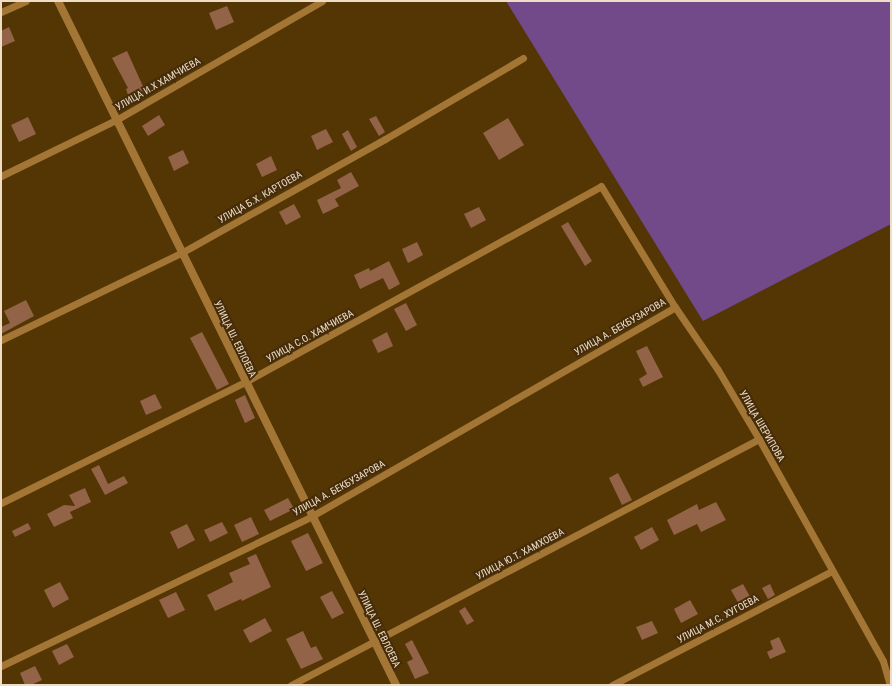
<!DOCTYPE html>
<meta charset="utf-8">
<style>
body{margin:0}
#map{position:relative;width:892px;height:686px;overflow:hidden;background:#543605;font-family:"Roboto Condensed",sans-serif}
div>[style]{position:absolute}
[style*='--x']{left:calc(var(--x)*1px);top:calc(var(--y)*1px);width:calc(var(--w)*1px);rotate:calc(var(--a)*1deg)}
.green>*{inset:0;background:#724989}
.building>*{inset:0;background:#926347}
.minor>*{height:7px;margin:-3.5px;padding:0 3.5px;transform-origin:3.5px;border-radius:3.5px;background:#a47636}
.tertiary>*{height:8px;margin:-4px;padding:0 4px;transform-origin:4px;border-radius:4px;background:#a47636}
span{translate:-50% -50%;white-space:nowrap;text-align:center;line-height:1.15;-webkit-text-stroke:4px #452d0b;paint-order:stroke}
.street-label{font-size:10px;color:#f0ddc6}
.frame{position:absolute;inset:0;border:2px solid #f0ddc6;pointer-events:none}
</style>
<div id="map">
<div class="green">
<div style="clip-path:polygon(506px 1px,891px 1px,891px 224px,703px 321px)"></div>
</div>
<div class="building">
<div style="clip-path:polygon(227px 6px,234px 22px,216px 30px,209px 13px)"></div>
<div style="clip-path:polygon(9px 27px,15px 41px,1px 47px,1px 31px)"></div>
<div style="clip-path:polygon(127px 51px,146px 93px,133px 99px,130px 94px,128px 95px,126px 89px,128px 88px,112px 58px)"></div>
<div style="clip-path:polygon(159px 115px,165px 125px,148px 136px,142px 126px)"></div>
<div style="clip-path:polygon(376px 116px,385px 132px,379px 136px,369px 119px)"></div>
<div style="clip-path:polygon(28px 117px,36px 134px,19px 142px,11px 125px)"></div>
<div style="clip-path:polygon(508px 118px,524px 145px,499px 160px,483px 133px)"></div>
<div style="clip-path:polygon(326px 129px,333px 142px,317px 150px,311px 136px)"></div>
<div style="clip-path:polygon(348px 130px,357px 147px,351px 151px,342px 134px)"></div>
<div style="clip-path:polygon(183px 150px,189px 163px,174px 171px,168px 157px)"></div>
<div style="clip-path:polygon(271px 156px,277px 170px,262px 177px,256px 164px)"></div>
<div style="clip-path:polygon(351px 172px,359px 186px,335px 199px,339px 206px,323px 214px,317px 200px,341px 188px,337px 180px)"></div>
<div style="clip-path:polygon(294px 204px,301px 217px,286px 225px,279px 212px)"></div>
<div style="clip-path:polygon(479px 207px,486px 220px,471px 228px,464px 214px)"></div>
<div style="clip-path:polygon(568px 222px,592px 261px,585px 266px,561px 226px)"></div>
<div style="clip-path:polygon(417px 242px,423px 255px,408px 263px,402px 249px)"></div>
<div style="clip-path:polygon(389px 261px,400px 284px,389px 290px,383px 278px,360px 289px,354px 275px,369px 268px,370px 271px)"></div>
<div style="clip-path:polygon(26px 300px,34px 316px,1px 334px,1px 327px,10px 323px,4px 311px)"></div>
<div style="clip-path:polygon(406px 303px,417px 325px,406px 331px,394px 309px)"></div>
<div style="clip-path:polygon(202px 332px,229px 384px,217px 390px,190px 338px)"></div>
<div style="clip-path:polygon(387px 332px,393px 346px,378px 353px,372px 340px)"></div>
<div style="clip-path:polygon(647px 346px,663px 377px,643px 387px,639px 379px,647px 374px,636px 351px)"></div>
<div style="clip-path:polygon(155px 394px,162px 408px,146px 415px,140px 401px)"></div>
<div style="clip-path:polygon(245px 395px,255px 418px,245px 423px,235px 400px)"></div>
<div style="clip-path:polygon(99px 465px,108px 484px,124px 476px,128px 483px,105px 495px,91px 469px)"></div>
<div style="clip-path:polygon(618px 473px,632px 500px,622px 505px,609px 478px)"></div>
<div style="clip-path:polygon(85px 488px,91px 502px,70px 512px,73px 518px,54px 527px,47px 514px,64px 505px,75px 506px,69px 495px)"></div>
<div style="clip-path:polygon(288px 498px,294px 509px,270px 521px,264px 510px)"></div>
<div style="clip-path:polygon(716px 502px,726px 520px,701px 532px,697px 524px,674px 535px,667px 520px,697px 504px,699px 510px)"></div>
<div style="clip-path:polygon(251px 517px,259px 534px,242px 542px,234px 525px)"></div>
<div style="clip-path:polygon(222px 522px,228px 533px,210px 542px,204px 530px)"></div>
<div style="clip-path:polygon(28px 523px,31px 529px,15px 537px,12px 531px)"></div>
<div style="clip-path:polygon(187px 524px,195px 540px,178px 549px,170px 532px)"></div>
<div style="clip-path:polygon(652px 527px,659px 540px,641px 550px,634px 537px)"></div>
<div style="clip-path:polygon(308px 533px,323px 563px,306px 571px,291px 541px)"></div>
<div style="clip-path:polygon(256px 554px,271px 587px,242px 601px,241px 599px,215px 611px,207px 595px,233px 582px,229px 573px,250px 564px,247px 558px)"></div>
<div style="clip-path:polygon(60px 582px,69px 599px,53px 608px,44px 590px)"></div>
<div style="clip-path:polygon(743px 584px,753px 602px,741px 608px,731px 590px)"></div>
<div style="clip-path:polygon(770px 584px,775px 595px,768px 599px,762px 588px)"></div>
<div style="clip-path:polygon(332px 591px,344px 613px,332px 619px,320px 597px)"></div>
<div style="clip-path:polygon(176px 592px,185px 610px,168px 618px,159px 600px)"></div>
<div style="clip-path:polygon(690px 600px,698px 614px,681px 623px,674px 609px)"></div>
<div style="clip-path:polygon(465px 607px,474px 621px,467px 625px,459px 611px)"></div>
<div style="clip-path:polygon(265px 618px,272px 631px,250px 643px,243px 630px)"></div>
<div style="clip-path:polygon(652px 621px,658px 633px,642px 640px,636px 627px)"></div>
<div style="clip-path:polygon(303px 631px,311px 648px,316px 646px,323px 659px,301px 669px,286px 639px)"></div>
<div style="clip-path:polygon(779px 637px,786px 652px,770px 659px,767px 652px,773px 649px,770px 641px)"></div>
<div style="clip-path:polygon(412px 640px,429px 673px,415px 679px,407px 662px,413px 659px,405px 644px)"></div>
<div style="clip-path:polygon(67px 644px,74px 657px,59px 665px,52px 651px)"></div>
<div style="clip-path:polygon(35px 666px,42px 680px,31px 685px,25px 685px,20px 673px)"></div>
</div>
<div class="minor">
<div style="--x:1;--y:12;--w:27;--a:-24"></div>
<div style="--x:1;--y:176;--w:128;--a:-26"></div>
<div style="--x:116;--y:120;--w:238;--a:-30"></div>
<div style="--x:1;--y:340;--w:200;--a:-25.8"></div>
<div style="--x:181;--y:253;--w:234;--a:-29.2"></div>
<div style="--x:385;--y:139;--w:160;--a:-30.4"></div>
<div style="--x:1;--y:503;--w:272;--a:-26.4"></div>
<div style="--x:245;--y:382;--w:406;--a:-28.8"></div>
<div style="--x:601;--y:186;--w:142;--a:58.6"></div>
<div style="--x:675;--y:307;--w:76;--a:55.7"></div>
<div style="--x:718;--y:370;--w:80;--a:59.3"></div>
<div style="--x:759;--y:439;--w:254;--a:60.8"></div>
<div style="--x:883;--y:661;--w:25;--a:74"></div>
<div style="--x:1;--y:666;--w:345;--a:-25.7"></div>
<div style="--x:312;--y:516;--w:419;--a:-29.9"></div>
<div style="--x:291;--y:685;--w:529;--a:-27.73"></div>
<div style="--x:612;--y:685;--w:248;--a:-27.4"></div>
</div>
<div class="tertiary">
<div style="--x:58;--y:1;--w:763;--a:63.7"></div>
</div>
<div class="street-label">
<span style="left:158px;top:84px;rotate:-30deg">УЛИЦА И.Х ХАМЧИЕВА</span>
<span style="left:260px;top:197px;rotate:-30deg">УЛИЦА Б.Х. КАРТОЕВА</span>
<span style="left:620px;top:327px;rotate:-30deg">УЛИЦА А. БЕКБУЗАРОВА</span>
<span style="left:310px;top:336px;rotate:-29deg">УЛИЦА С.О. ХАМЧИЕВА</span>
<span style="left:235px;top:339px;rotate:64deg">УЛИЦА Ш. ЕВЛОЕВА</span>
<span style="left:762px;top:426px;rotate:60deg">УЛИЦА ШЕРИПОВА</span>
<span style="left:339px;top:488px;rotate:-29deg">УЛИЦА А. БЕКБУЗАРОВА</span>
<span style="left:520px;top:554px;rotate:-28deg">УЛИЦА Ю.Т. ХАМХОЕВА</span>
<span style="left:718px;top:619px;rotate:-28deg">УЛИЦА М.С. ХУГОЕВА</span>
<span style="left:379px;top:629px;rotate:64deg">УЛИЦА Ш. ЕВЛОЕВА</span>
</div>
<div class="frame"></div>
</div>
